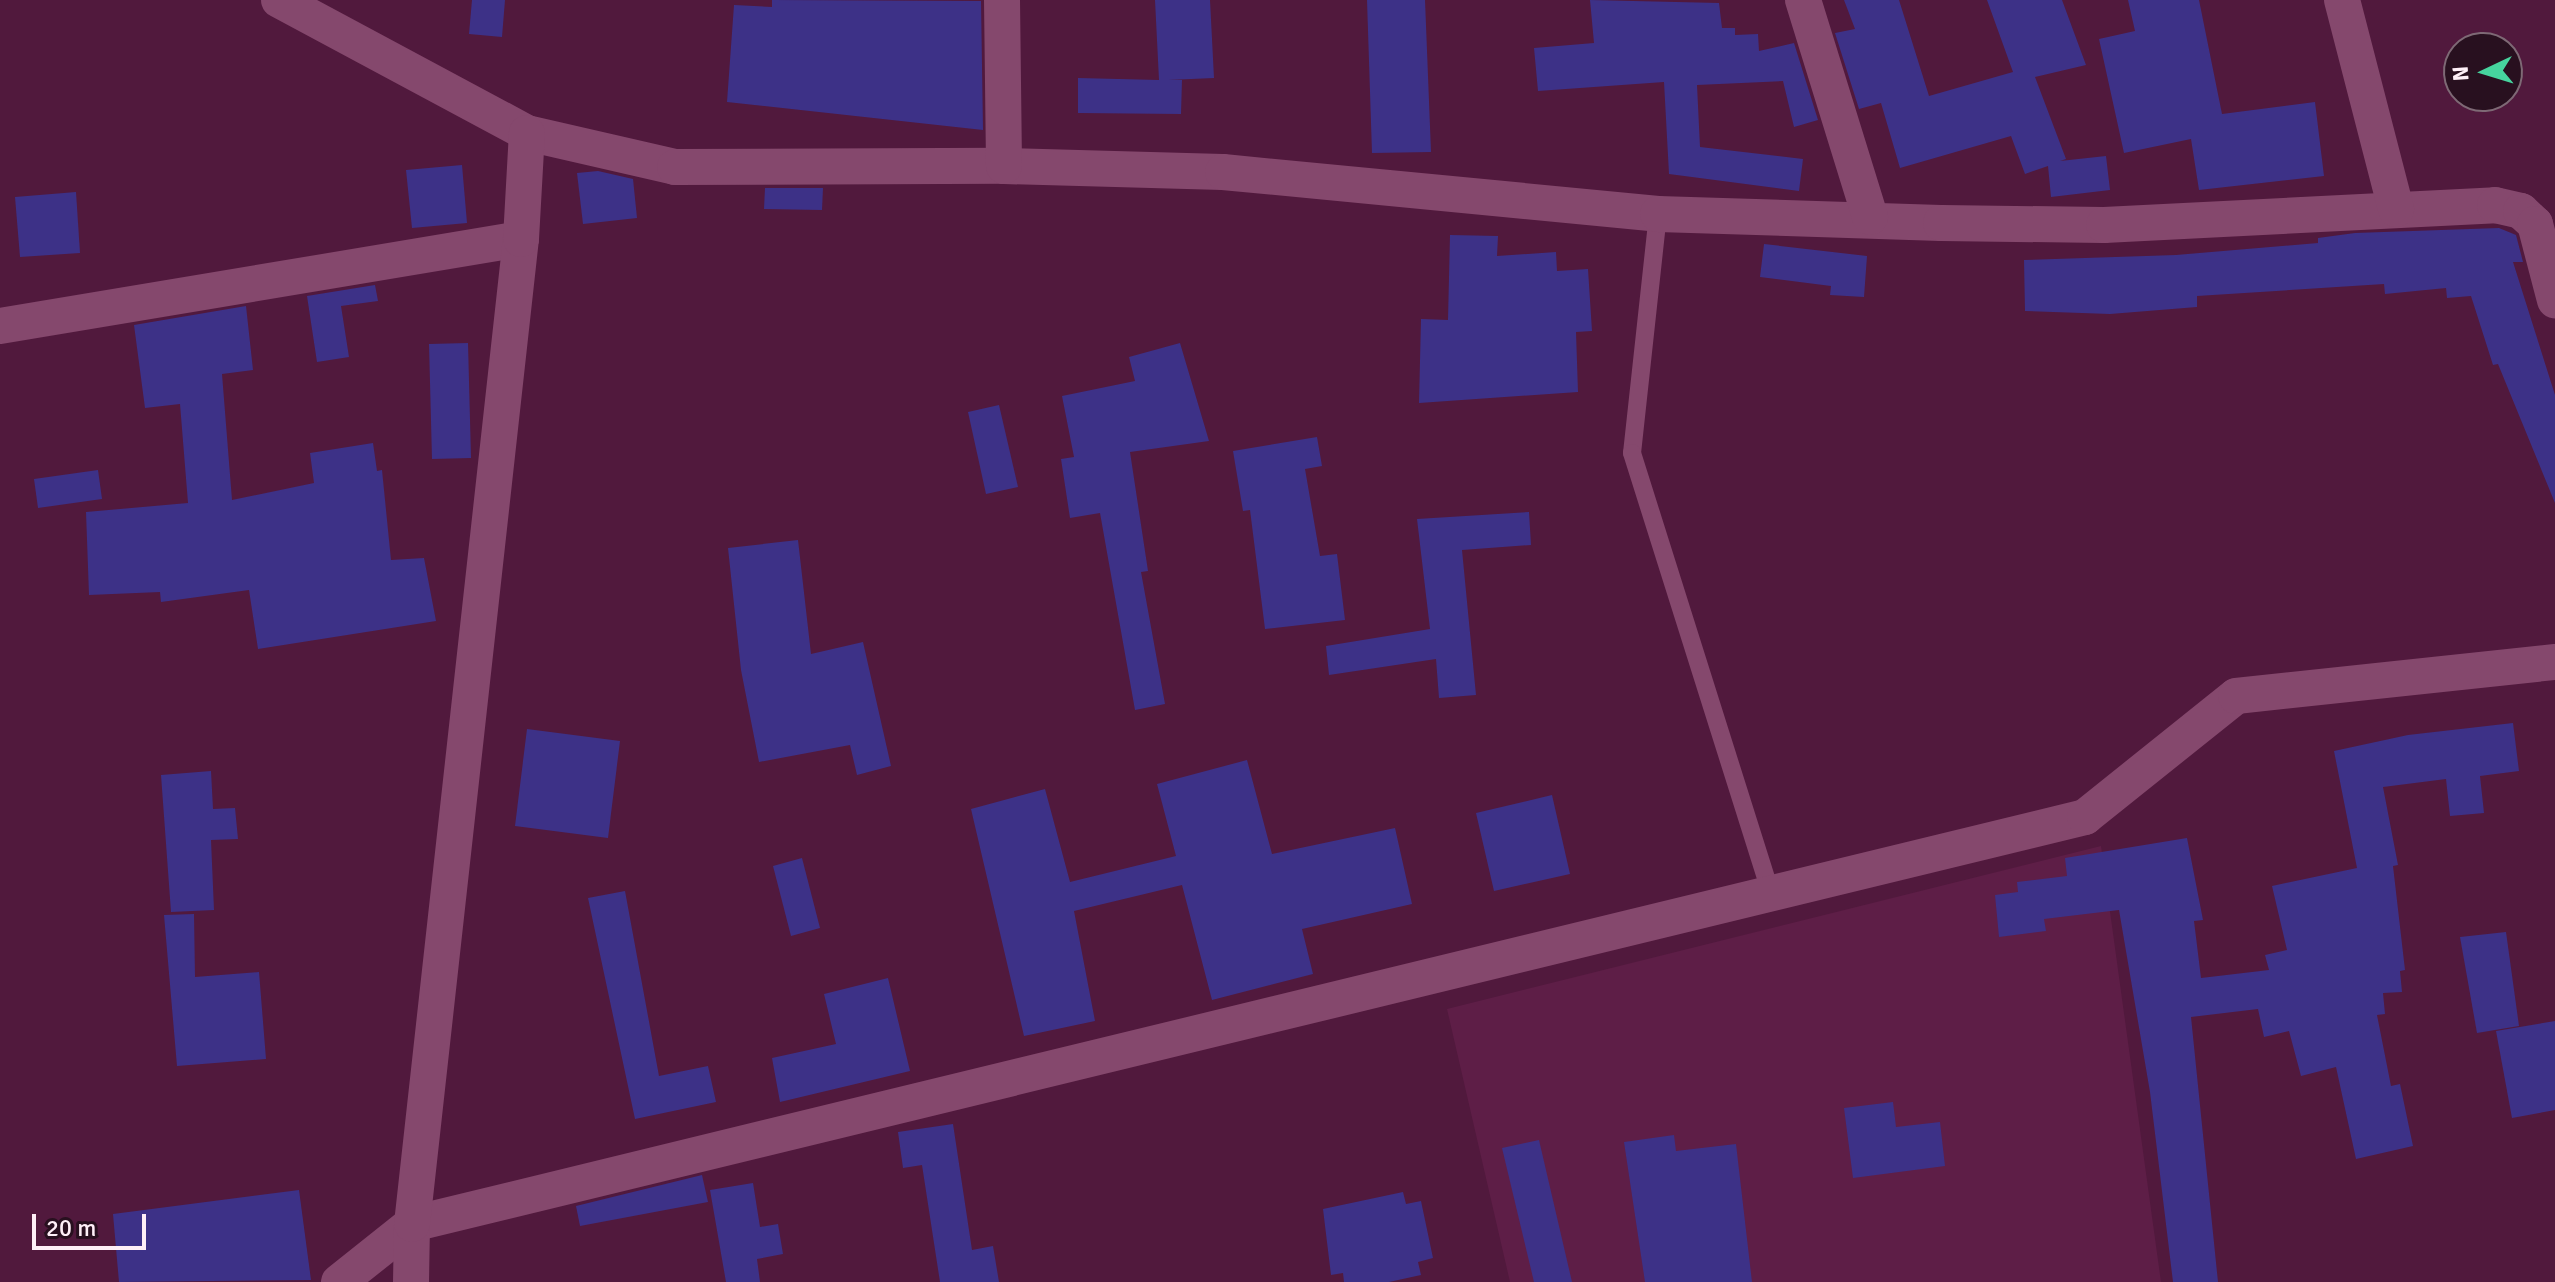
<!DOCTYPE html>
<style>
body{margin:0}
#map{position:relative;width:2555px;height:1282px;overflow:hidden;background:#51193d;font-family:Signika,sans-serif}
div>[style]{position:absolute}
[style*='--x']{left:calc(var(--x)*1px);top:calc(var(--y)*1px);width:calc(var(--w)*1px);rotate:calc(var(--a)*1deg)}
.built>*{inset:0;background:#5e1e47}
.building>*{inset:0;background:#3d3187}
.lane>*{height:18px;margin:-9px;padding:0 9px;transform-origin:9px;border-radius:9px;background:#85486d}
.street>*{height:36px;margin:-18px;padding:0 18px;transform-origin:18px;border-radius:18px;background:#85486d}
span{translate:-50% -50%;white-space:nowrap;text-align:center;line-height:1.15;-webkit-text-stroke:8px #28101f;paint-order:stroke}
.north{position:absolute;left:2443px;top:32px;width:80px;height:80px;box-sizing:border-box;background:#28101f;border:2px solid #7e6975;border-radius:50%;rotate:266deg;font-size:22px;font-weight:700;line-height:32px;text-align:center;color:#feeff7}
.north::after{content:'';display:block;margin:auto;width:28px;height:36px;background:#46d49e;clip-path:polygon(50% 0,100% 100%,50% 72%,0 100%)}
.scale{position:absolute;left:32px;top:1214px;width:114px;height:36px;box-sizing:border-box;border:4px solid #feeff7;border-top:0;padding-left:10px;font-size:24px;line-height:28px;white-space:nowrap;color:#feeff7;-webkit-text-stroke:6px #28101f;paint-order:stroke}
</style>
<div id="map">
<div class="built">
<div style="clip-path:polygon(2101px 846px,2161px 1282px,1510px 1282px,1447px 1009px)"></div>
</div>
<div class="building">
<div style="clip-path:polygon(472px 0,505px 0,502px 37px,469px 34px)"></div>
<div style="clip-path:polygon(772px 0,981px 1px,983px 130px,727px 102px,734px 5px,772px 7px)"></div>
<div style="clip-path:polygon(1155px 0,1210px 0,1214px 78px,1168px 80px,1182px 80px,1181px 114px,1078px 113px,1078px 78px,1159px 80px)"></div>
<div style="clip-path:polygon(1367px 0,1425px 0,1431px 152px,1372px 153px)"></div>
<div style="clip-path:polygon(1590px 0,1719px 3px,1722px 28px,1735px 28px,1735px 35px,1758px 34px,1759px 51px,1794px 43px,1818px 120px,1794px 127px,1783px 81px,1697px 85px,1700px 147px,1803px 159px,1799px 191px,1669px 174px,1664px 82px,1538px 91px,1534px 48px,1594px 43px)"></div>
<div style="clip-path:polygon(1844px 0,1899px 0,1929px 96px,2013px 72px,1987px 0,2062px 0,2086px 65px,2035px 77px,2066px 159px,2060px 161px,2106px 156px,2110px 190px,2051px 197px,2048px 166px,2025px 174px,2011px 136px,1900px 168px,1881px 103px,1859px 109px,1835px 33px,1855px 29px)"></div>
<div style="clip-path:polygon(2128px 0,2199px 0,2222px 114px,2315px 102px,2324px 176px,2199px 190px,2191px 139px,2124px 153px,2099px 39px,2135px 31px)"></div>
<div style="clip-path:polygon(462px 165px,467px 223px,412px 228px,406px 170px)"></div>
<div style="clip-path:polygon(598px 171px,633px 179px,637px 218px,583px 224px,577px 173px)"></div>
<div style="clip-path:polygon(765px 188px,823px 188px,822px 210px,764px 209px)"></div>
<div style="clip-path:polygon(76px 192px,80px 253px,20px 257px,15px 197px)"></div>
<div style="clip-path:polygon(2499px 228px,2516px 235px,2523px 262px,2513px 262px,2555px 395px,2555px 503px,2498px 364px,2493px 365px,2471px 296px,2447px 298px,2446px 288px,2385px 294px,2384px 284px,2197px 296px,2197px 307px,2110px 314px,2025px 311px,2024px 260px,2176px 255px,2318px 243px,2318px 238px,2355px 233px)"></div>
<div style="clip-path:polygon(1450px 235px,1498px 236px,1497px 256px,1556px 252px,1557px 271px,1588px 269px,1592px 331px,1576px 332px,1578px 392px,1419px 403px,1421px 319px,1448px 320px)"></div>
<div style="clip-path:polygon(1764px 244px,1867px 256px,1864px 297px,1830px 295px,1831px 286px,1760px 277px)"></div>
<div style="clip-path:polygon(375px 285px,378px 301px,341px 306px,349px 357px,317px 362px,307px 296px)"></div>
<div style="clip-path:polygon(246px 306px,253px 370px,222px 374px,232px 500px,314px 483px,310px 453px,373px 443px,377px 471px,382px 470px,391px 560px,424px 558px,436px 621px,258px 649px,249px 590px,161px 602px,160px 592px,89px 595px,86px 512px,188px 503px,180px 404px,145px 408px,134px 325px)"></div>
<div style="clip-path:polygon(468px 343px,471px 458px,432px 459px,429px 344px)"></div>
<div style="clip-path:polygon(1180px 343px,1209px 441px,1130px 452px,1148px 571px,1141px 572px,1165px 704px,1135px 710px,1100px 513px,1070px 518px,1061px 459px,1074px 457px,1062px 396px,1135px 381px,1129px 357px)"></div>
<div style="clip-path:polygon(999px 405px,1018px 487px,986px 494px,968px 412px)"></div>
<div style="clip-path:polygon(1317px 437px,1322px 466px,1305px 469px,1320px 556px,1337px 554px,1345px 620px,1265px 629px,1250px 510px,1243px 511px,1233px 451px)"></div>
<div style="clip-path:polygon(98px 470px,102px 499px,38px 508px,34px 479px)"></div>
<div style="clip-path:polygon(1529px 512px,1531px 545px,1462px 550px,1476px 695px,1439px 698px,1436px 659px,1329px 675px,1326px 646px,1430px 629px,1417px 519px)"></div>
<div style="clip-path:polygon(798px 540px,811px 654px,863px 642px,891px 766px,857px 775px,850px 745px,759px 762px,741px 670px,728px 548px)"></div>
<div style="clip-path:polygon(2513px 723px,2519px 771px,2480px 776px,2484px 813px,2450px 816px,2446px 779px,2383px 787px,2398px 865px,2393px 866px,2405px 970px,2400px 971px,2402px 992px,2383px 993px,2385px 1014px,2377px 1015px,2391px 1086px,2400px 1084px,2413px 1146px,2356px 1159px,2336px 1067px,2301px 1076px,2289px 1031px,2264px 1037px,2258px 1009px,2191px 1017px,2218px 1282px,2173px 1282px,2150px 1092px,2119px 910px,2044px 919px,2046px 931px,1999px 937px,1995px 895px,2018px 892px,2017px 882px,2067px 876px,2065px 858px,2187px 838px,2203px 920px,2194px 921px,2201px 978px,2269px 970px,2265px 955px,2287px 950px,2272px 886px,2357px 868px,2334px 751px,2408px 735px)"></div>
<div style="clip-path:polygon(527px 729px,620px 741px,608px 838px,515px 826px)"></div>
<div style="clip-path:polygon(1247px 760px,1272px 854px,1395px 828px,1412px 904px,1302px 929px,1313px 974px,1212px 1000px,1182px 885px,1074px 911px,1095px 1021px,1024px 1036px,971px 809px,1045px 789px,1070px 882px,1176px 856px,1157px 784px)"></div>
<div style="clip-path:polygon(211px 771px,213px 809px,235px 808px,238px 839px,211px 840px,214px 910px,171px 912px,161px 775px)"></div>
<div style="clip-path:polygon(1552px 795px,1570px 874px,1494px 891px,1476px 813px)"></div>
<div style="clip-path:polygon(802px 858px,820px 928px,791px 936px,773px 866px)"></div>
<div style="clip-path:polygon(625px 891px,659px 1076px,708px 1066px,716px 1102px,635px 1119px,588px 898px)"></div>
<div style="clip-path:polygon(194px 914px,195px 977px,259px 972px,266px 1059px,177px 1066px,164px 915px)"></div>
<div style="clip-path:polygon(2506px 932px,2519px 1026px,2477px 1033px,2460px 937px)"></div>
<div style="clip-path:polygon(888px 978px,910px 1071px,780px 1102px,772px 1058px,836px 1044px,824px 994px)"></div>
<div style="clip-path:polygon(2555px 1021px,2555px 1110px,2512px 1118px,2496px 1031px)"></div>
<div style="clip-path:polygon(1893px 1102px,1896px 1127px,1940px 1122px,1945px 1166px,1853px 1178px,1844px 1108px)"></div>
<div style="clip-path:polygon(953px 1124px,972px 1250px,993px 1246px,999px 1282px,940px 1282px,922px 1165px,903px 1168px,898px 1132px)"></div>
<div style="clip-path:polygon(1674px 1135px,1676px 1151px,1736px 1144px,1752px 1282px,1645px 1282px,1624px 1142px)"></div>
<div style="clip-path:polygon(1539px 1140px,1572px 1282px,1534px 1282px,1502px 1148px)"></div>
<div style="clip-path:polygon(702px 1175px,708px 1202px,580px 1226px,576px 1206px)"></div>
<div style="clip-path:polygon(753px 1183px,760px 1227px,778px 1224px,783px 1254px,757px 1259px,760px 1282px,726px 1282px,710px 1190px)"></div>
<div style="clip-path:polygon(299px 1190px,311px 1280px,119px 1282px,113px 1214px)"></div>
<div style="clip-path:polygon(1403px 1192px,1406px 1204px,1421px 1201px,1433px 1258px,1418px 1262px,1421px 1275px,1389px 1282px,1344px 1282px,1343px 1273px,1331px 1275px,1323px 1209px)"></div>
</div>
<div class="lane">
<div style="--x:1658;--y:214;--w:240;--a:96.2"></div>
<div style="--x:1632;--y:453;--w:458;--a:72.5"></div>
</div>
<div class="street">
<div style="--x:279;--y:0;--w:281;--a:28.2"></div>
<div style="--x:527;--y:133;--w:152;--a:12.9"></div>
<div style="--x:675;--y:167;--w:329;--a:-0.2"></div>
<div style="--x:1004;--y:166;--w:219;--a:1.6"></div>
<div style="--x:1223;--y:172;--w:437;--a:5.5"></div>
<div style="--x:1658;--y:214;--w:283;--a:1.8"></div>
<div style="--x:1941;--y:223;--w:163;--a:0.7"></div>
<div style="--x:2104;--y:225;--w:392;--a:-2.9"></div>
<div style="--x:2495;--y:205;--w:27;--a:13"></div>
<div style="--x:2521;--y:211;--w:19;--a:43"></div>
<div style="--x:2535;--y:224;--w:79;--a:75.3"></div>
<div style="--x:1002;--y:0;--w:166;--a:89.3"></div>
<div style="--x:1803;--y:0;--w:227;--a:72.8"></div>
<div style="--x:2342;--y:0;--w:216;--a:75.5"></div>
<div style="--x:0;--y:326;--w:528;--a:-9.48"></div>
<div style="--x:339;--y:1282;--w:93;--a:-38.5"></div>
<div style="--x:412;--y:1224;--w:1722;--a:-13.67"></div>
<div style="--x:2085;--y:817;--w:193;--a:-38.7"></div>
<div style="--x:2236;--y:696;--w:321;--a:-6.1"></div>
<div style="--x:411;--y:1282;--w:58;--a:-89"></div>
<div style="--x:412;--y:1224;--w:991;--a:-83.69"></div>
<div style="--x:521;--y:239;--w:106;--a:-86.8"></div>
</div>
<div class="north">N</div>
<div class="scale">20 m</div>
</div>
